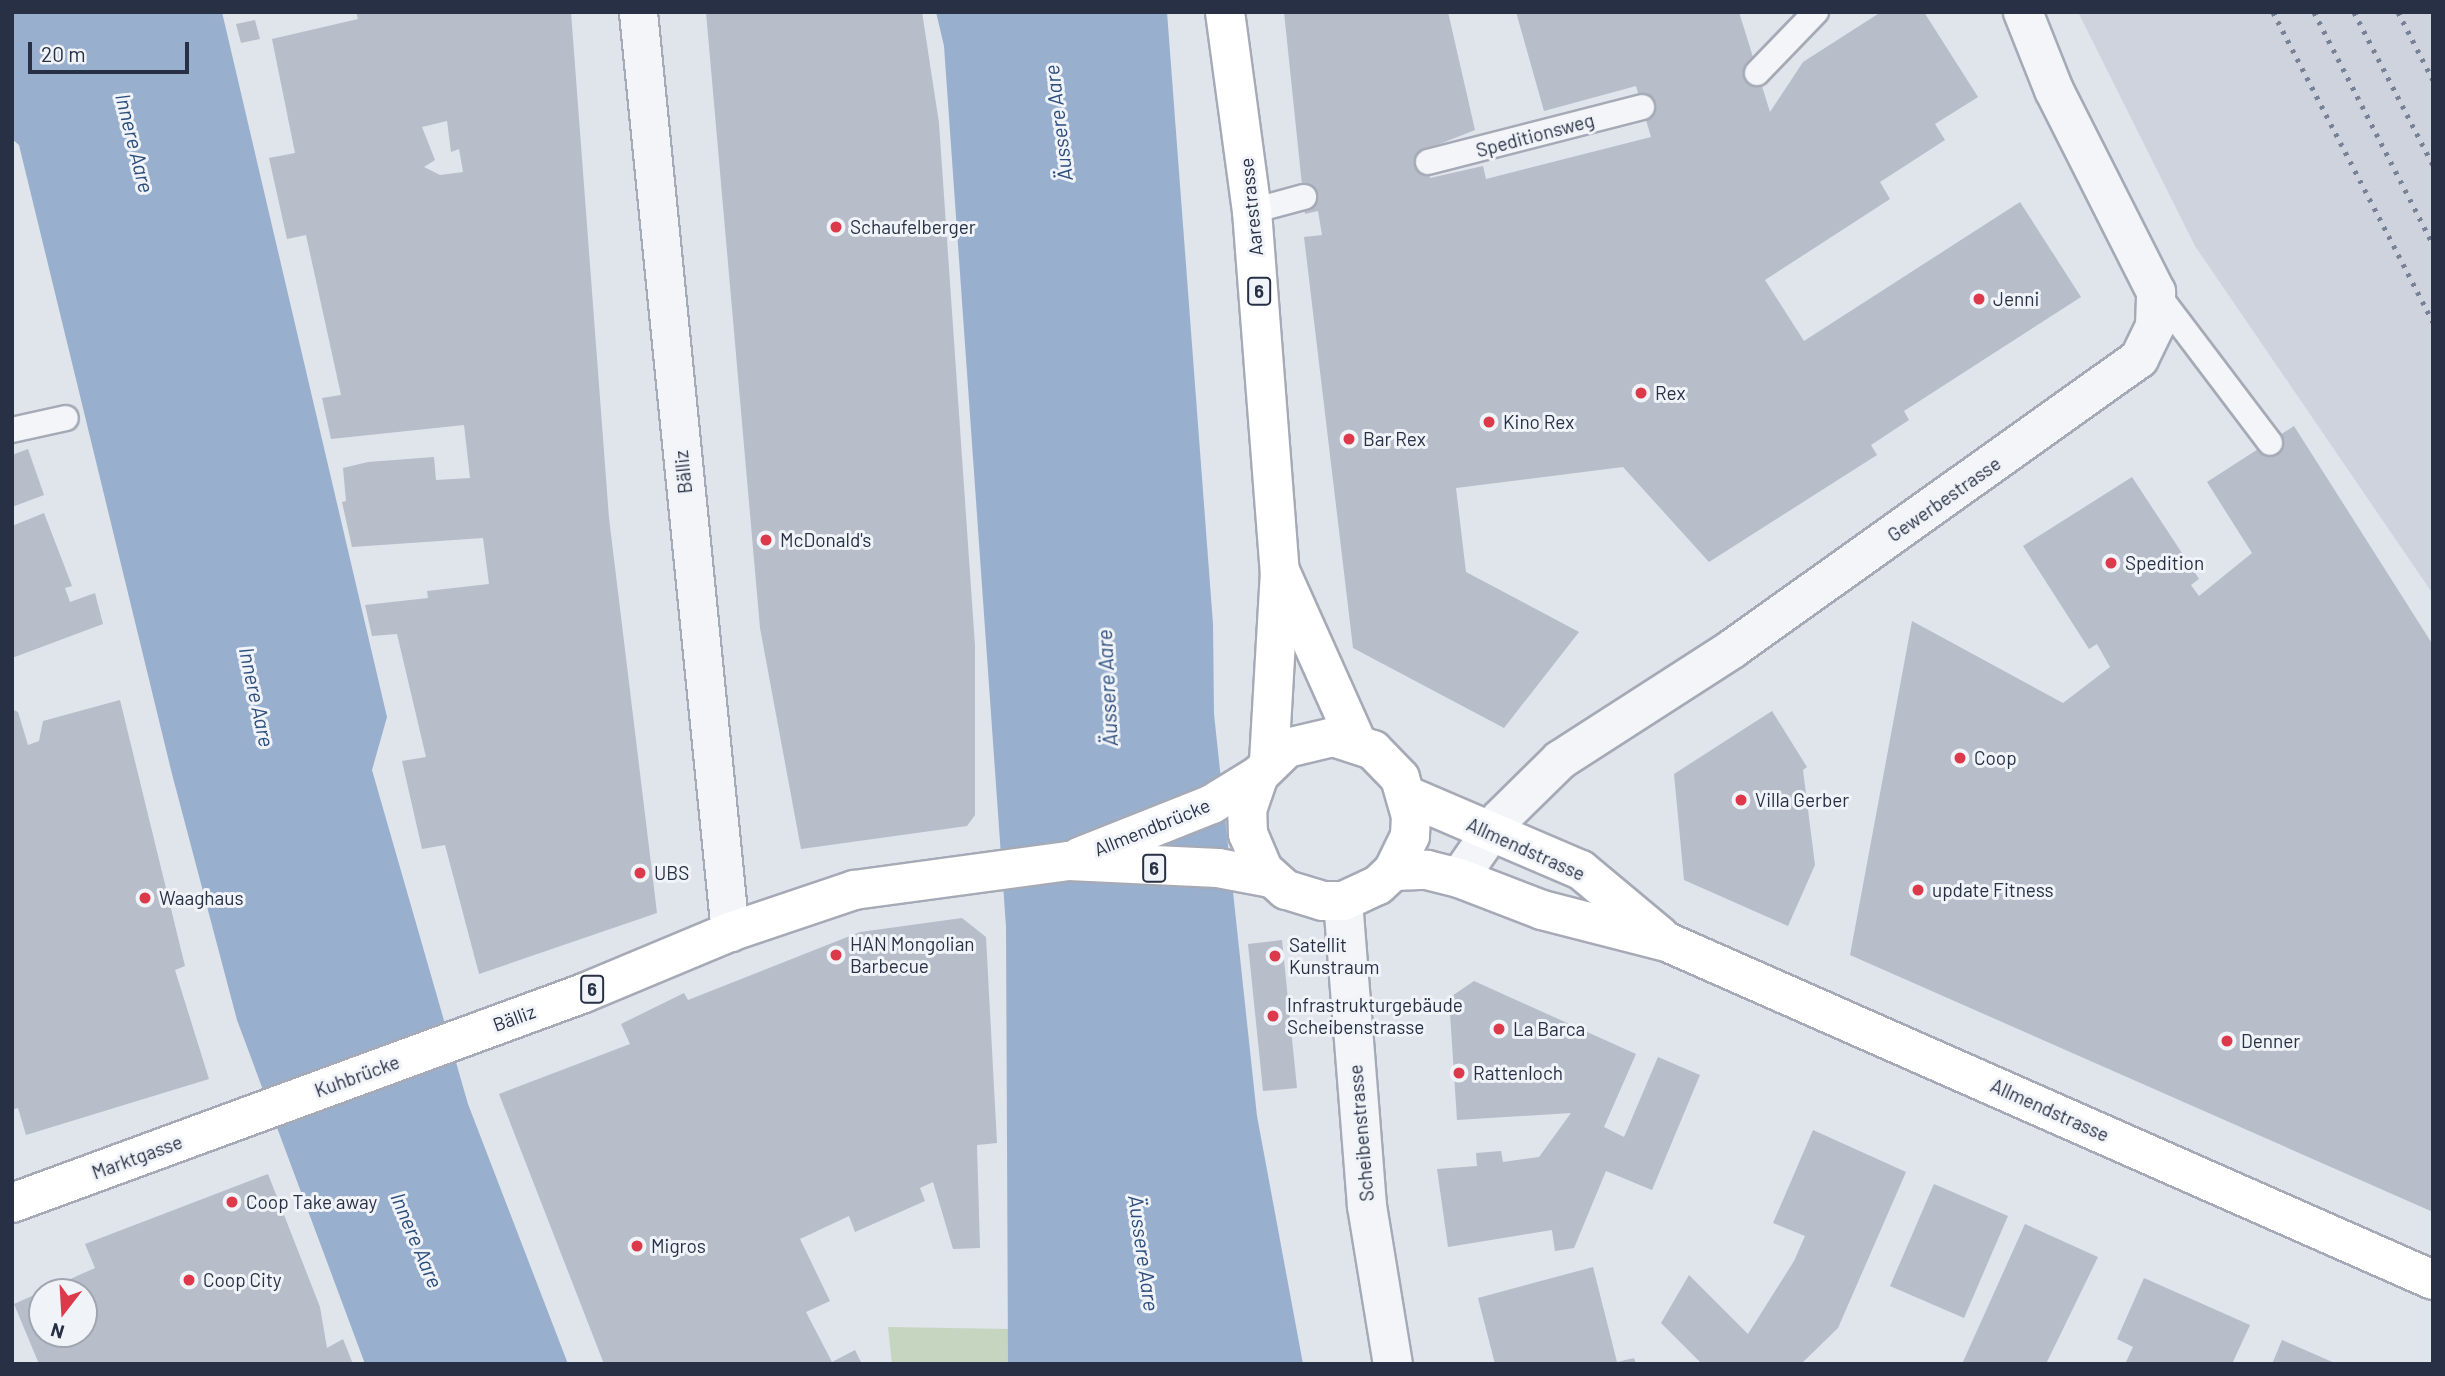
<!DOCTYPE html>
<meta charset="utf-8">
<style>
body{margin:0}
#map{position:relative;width:2445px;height:1376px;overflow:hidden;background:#e0e4eb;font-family:Barlow,sans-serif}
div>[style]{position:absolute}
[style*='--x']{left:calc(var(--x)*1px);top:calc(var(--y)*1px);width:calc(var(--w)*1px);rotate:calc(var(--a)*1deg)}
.built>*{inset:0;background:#ced3dd}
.green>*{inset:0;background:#c5d5c0}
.water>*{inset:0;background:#98b0ce}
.building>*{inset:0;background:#b7bdc9}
.roads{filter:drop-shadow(2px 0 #a5aab6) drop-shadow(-2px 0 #a5aab6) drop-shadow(0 2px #a5aab6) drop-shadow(0 -2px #a5aab6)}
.service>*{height:24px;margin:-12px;padding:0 12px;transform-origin:12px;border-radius:12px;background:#f4f5f8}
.pedestrian>*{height:37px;margin:-18.5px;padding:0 18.5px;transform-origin:18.5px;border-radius:18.5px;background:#f4f5f8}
.minor>*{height:38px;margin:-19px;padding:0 19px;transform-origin:19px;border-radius:19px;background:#f4f5f8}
.secondary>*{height:38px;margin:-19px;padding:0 19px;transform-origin:19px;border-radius:19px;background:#fff}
.primary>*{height:38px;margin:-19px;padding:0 19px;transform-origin:19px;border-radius:19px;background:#fff}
.rail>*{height:5px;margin-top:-2.5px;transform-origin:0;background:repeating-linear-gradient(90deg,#788296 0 3.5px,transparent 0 10.5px)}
.dots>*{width:19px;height:19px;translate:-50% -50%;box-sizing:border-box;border:4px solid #f0f3f8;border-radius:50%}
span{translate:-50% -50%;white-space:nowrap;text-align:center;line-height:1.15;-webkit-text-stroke:6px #f0f3f8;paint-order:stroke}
.shield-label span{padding:2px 5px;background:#f0f3f8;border:2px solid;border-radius:5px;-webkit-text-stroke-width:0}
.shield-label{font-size:18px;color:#273044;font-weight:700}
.street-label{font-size:19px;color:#273044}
.poi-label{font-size:19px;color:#273044}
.left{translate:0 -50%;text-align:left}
.water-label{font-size:21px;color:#2c4d7c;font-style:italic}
.frame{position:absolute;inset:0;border:14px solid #273044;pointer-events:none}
.north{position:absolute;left:28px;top:1278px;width:70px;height:70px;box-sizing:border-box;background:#f0f3f8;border:2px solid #a0a5b0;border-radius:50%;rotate:197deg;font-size:19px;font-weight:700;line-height:28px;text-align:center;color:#273044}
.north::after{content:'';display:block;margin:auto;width:24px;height:32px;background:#dc394b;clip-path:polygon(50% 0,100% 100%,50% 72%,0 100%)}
.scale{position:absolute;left:28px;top:42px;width:161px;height:32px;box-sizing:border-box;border:4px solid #273044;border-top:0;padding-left:9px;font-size:21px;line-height:24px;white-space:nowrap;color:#273044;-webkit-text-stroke:5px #f0f3f8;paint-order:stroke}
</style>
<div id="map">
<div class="built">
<div style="clip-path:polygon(2078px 12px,2433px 12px,2433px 594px,2195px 246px)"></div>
</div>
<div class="green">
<div style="clip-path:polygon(888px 1327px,1008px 1329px,1008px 1364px,892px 1364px)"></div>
</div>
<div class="water">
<div style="clip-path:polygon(12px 12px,222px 12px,387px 717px,372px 770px,468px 1104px,568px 1364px,365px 1364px,237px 1020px,172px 774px,19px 145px,12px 139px)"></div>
<div style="clip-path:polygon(936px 12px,1167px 12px,1213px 624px,1214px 714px,1257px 1116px,1303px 1364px,1008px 1364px,1006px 927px,944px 46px)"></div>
</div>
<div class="building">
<div style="clip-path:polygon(evenodd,356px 12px,571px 12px,609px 518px,657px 913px,479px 974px,445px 845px,422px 849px,402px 761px,426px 757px,397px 634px,372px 636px,365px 605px,428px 598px,427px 591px,489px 584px,483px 538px,352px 547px,342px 502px,346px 501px,343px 468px,368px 462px,434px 457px,436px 480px,470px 478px,464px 425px,331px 439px,322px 398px,341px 395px,306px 235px,287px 239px,269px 158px,295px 153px,272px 39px,358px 19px,356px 12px,447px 121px,451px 152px,459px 149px,463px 172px,440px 175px,424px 167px,435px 160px,422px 127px,447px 121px)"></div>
<div style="clip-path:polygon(706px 12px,922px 12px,939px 123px,975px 646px,975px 815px,967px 826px,801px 849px,760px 628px)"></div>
<div style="clip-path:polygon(1284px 12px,1448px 12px,1475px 130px,1427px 149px,1430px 178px,1483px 166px,1486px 179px,1651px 137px,1636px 86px,1544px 111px,1516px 12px,1739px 12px,1770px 112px,1803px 62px,1881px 12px,1924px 12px,1978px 97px,1935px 124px,1945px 140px,1880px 182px,1890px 199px,1765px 280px,1804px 341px,2020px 202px,2081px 297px,1904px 411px,1909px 420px,1871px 445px,1877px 455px,1709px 562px,1623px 467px,1456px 488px,1466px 572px,1579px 632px,1504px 728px,1353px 648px,1304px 237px,1322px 235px,1318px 211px,1305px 214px)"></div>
<div style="clip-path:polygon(255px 20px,260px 39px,241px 43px,236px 24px)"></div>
<div style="clip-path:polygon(2294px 426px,2433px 645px,2433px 1212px,1850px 955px,1912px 621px,2063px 703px,2110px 667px,2097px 644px,2089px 649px,2023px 546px,2132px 477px,2199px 579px,2191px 585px,2199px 596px,2252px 553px,2207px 482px)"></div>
<div style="clip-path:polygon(28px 449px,44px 495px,12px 507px,12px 455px)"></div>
<div style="clip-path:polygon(44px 513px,72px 586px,65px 588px,70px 602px,95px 593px,103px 624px,12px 658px,12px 526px)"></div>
<div style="clip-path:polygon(120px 700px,185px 966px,175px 970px,209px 1079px,26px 1135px,18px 1108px,12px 1110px,12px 709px,18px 712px,28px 745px,39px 741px,43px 721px)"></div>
<div style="clip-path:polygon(1772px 711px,1807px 767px,1803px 770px,1815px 865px,1788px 926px,1684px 880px,1674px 774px)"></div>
<div style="clip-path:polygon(962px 918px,986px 937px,997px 1143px,977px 1145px,980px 1248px,953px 1249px,933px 1182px,920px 1188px,925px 1201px,855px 1232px,849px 1216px,800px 1239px,830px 1301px,806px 1312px,832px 1362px,855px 1350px,862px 1364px,604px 1364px,499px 1094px,630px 1044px,621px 1024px,684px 993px,688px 1000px,860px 932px)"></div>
<div style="clip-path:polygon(1282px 940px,1297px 1088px,1263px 1091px,1248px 944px)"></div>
<div style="clip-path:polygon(1474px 981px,1636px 1054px,1604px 1127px,1624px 1137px,1658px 1057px,1700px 1075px,1652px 1190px,1606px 1171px,1574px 1248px,1555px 1251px,1552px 1230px,1448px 1247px,1437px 1169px,1477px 1166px,1476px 1153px,1501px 1151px,1503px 1162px,1539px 1157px,1571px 1113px,1457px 1120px,1449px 998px)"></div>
<div style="clip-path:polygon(1813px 1130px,1906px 1172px,1838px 1328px,1801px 1364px,1702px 1364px,1661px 1323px,1689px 1275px,1748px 1334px,1794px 1261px,1805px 1236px,1773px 1223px)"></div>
<div style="clip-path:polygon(evenodd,268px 1174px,320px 1307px,327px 1348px,343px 1339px,353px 1364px,39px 1364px,14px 1304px,95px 1268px,85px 1244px,268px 1174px,42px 1292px,84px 1292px,84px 1334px,42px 1334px,42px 1292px)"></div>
<div style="clip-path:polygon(1934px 1184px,2008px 1216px,1964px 1318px,1890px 1286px)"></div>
<div style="clip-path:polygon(2025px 1224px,2098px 1257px,2046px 1364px,1962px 1364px)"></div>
<div style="clip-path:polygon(1593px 1267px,1617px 1362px,1634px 1358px,1636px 1364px,1495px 1364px,1478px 1298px)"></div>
<div style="clip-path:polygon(2144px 1278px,2250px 1325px,2232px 1364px,2125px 1364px,2133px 1347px,2117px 1339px)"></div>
<div style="clip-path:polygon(2282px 1340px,2337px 1364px,2272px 1364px)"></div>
</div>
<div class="roads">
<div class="service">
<div style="--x:1757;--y:73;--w:85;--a:-46"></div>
<div style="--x:1428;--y:162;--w:221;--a:-14.4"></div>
<div style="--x:1252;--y:211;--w:54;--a:-15.1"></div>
<div style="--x:2156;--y:292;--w:189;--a:52.9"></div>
<div style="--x:12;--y:430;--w:55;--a:-12.5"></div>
</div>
<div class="pedestrian">
<div style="--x:638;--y:12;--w:925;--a:84.29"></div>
</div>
<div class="minor">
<div style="--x:1459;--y:878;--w:72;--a:-55.2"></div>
<div style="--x:1500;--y:819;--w:84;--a:-44.5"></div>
<div style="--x:1560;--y:760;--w:205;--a:-32.8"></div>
<div style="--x:1732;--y:649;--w:500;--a:-35.5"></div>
<div style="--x:2139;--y:359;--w:37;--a:-64"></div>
<div style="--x:2155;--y:326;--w:34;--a:-88"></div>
<div style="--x:2156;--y:292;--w:226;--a:-116.8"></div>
<div style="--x:2054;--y:90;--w:84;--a:-111.7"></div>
<div style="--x:1343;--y:901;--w:306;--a:85.5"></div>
<div style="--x:1367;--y:1206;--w:160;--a:80.7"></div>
</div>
<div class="secondary">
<div style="--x:1408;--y:796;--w:188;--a:23.2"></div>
<div style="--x:1581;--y:870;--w:103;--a:39.9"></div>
<div style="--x:1393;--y:871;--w:34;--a:-2"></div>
<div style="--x:1427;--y:870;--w:33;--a:14"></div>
<div style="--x:1459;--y:878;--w:89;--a:21.1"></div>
<div style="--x:1542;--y:910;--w:129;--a:14.4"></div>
<div style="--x:1667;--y:942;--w:837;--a:23.81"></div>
</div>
<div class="primary">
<div style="--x:1225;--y:12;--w:201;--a:82.3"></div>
<div style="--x:1252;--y:211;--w:361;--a:85.6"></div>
<div style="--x:1280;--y:571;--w:191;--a:93.3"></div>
<div style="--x:1281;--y:573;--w:184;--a:65.9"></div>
<div style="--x:1079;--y:857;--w:143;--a:-21.7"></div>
<div style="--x:1212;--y:804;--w:55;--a:-31.7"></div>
<div style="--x:1259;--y:775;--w:39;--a:-44"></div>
<div style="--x:1287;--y:748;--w:47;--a:-13.4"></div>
<div style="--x:1333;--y:737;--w:42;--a:18"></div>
<div style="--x:1373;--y:750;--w:39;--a:46"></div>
<div style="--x:1400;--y:778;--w:40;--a:74"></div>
<div style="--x:1411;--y:816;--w:20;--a:93"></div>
<div style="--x:1410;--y:836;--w:39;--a:116"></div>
<div style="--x:1393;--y:871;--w:21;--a:137"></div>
<div style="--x:1378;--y:885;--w:38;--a:155"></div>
<div style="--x:1343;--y:901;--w:20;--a:180"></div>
<div style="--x:1323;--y:901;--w:39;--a:-163"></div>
<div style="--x:1286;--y:890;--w:31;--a:-138"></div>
<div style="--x:1263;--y:869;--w:38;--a:-113"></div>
<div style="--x:1248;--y:834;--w:24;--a:-92"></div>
<div style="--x:1247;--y:810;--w:37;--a:-71"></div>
<div style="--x:12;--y:1203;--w:609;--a:-20.16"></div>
<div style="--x:584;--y:993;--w:158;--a:-22.7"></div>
<div style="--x:730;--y:932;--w:131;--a:-18.7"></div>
<div style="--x:854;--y:890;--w:217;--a:-7.7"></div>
<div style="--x:1069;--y:861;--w:149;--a:2.7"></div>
<div style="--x:1218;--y:868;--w:54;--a:10.7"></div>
</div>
</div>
<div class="rail">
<div style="--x:2273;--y:12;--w:349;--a:62.7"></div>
<div style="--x:2314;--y:12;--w:262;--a:62.9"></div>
<div style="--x:2354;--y:12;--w:172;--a:62.7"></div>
<div style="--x:2398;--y:12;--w:76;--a:62.8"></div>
</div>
<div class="dots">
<div style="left:836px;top:227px;background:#dc394b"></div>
<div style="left:1979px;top:299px;background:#dc394b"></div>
<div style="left:1641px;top:393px;background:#dc394b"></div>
<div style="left:1489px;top:422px;background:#dc394b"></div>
<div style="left:1349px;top:439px;background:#dc394b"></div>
<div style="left:766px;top:540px;background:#dc394b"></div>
<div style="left:2111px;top:563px;background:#dc394b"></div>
<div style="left:1960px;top:758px;background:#dc394b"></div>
<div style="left:1741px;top:800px;background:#dc394b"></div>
<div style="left:640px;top:873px;background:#dc394b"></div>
<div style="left:1918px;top:890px;background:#dc394b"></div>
<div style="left:145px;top:898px;background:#dc394b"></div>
<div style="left:836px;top:955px;background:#dc394b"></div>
<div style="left:1275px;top:956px;background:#dc394b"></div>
<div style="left:1273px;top:1016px;background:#dc394b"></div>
<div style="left:1499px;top:1029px;background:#dc394b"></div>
<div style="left:2227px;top:1041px;background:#dc394b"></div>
<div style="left:1459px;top:1073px;background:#dc394b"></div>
<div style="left:232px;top:1202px;background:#dc394b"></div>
<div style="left:637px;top:1246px;background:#dc394b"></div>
<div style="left:189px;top:1280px;background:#dc394b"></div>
</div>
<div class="shield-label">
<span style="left:1259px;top:291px">6</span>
<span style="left:1154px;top:868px">6</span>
<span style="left:592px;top:989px">6</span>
</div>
<div class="street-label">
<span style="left:1535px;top:135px;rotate:-15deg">Speditionsweg</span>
<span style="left:1251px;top:207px;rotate:-96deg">Aarestrasse</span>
<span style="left:683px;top:472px;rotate:-96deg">Bälliz</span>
<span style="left:1944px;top:499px;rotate:-35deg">Gewerbestrasse</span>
<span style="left:1152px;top:827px;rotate:-22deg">Allmendbrücke</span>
<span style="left:1526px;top:849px;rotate:24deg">Allmendstrasse</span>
<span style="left:514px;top:1018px;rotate:-20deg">Bälliz</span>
<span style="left:357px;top:1076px;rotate:-20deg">Kuhbrücke</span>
<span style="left:2050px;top:1110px;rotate:24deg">Allmendstrasse</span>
<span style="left:1361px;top:1133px;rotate:-95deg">Scheibenstrasse</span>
<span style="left:137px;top:1157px;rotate:-20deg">Marktgasse</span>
</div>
<div class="poi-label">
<span class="left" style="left:850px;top:227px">Schaufelberger</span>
<span class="left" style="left:1993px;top:299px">Jenni</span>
<span class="left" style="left:1655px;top:393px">Rex</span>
<span class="left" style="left:1503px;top:422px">Kino Rex</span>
<span class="left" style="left:1363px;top:439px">Bar Rex</span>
<span class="left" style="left:780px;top:540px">McDonald's</span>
<span class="left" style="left:2125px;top:563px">Spedition</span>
<span class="left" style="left:1974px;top:758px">Coop</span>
<span class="left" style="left:1755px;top:800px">Villa Gerber</span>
<span class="left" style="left:654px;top:873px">UBS</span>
<span class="left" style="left:1932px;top:890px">update Fitness</span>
<span class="left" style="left:159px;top:898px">Waaghaus</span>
<span class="left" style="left:850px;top:955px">HAN Mongolian<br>Barbecue</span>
<span class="left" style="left:1289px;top:956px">Satellit<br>Kunstraum</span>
<span class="left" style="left:1287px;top:1016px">Infrastrukturgebäude<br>Scheibenstrasse</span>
<span class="left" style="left:1513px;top:1029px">La Barca</span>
<span class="left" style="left:2241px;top:1041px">Denner</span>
<span class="left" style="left:1473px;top:1073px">Rattenloch</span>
<span class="left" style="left:246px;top:1202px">Coop Take away</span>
<span class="left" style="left:651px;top:1246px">Migros</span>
<span class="left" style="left:203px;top:1280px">Coop City</span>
</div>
<div class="water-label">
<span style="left:1058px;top:123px;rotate:-97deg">Äussere Aare</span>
<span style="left:135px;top:143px;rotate:76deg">Innere Aare</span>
<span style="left:1107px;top:688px;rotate:-93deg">Äussere Aare</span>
<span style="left:257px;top:697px;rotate:78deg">Innere Aare</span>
<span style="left:417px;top:1240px;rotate:67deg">Innere Aare</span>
<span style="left:1144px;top:1253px;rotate:82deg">Äussere Aare</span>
</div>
<div class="frame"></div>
<div class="north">N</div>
<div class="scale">20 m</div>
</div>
